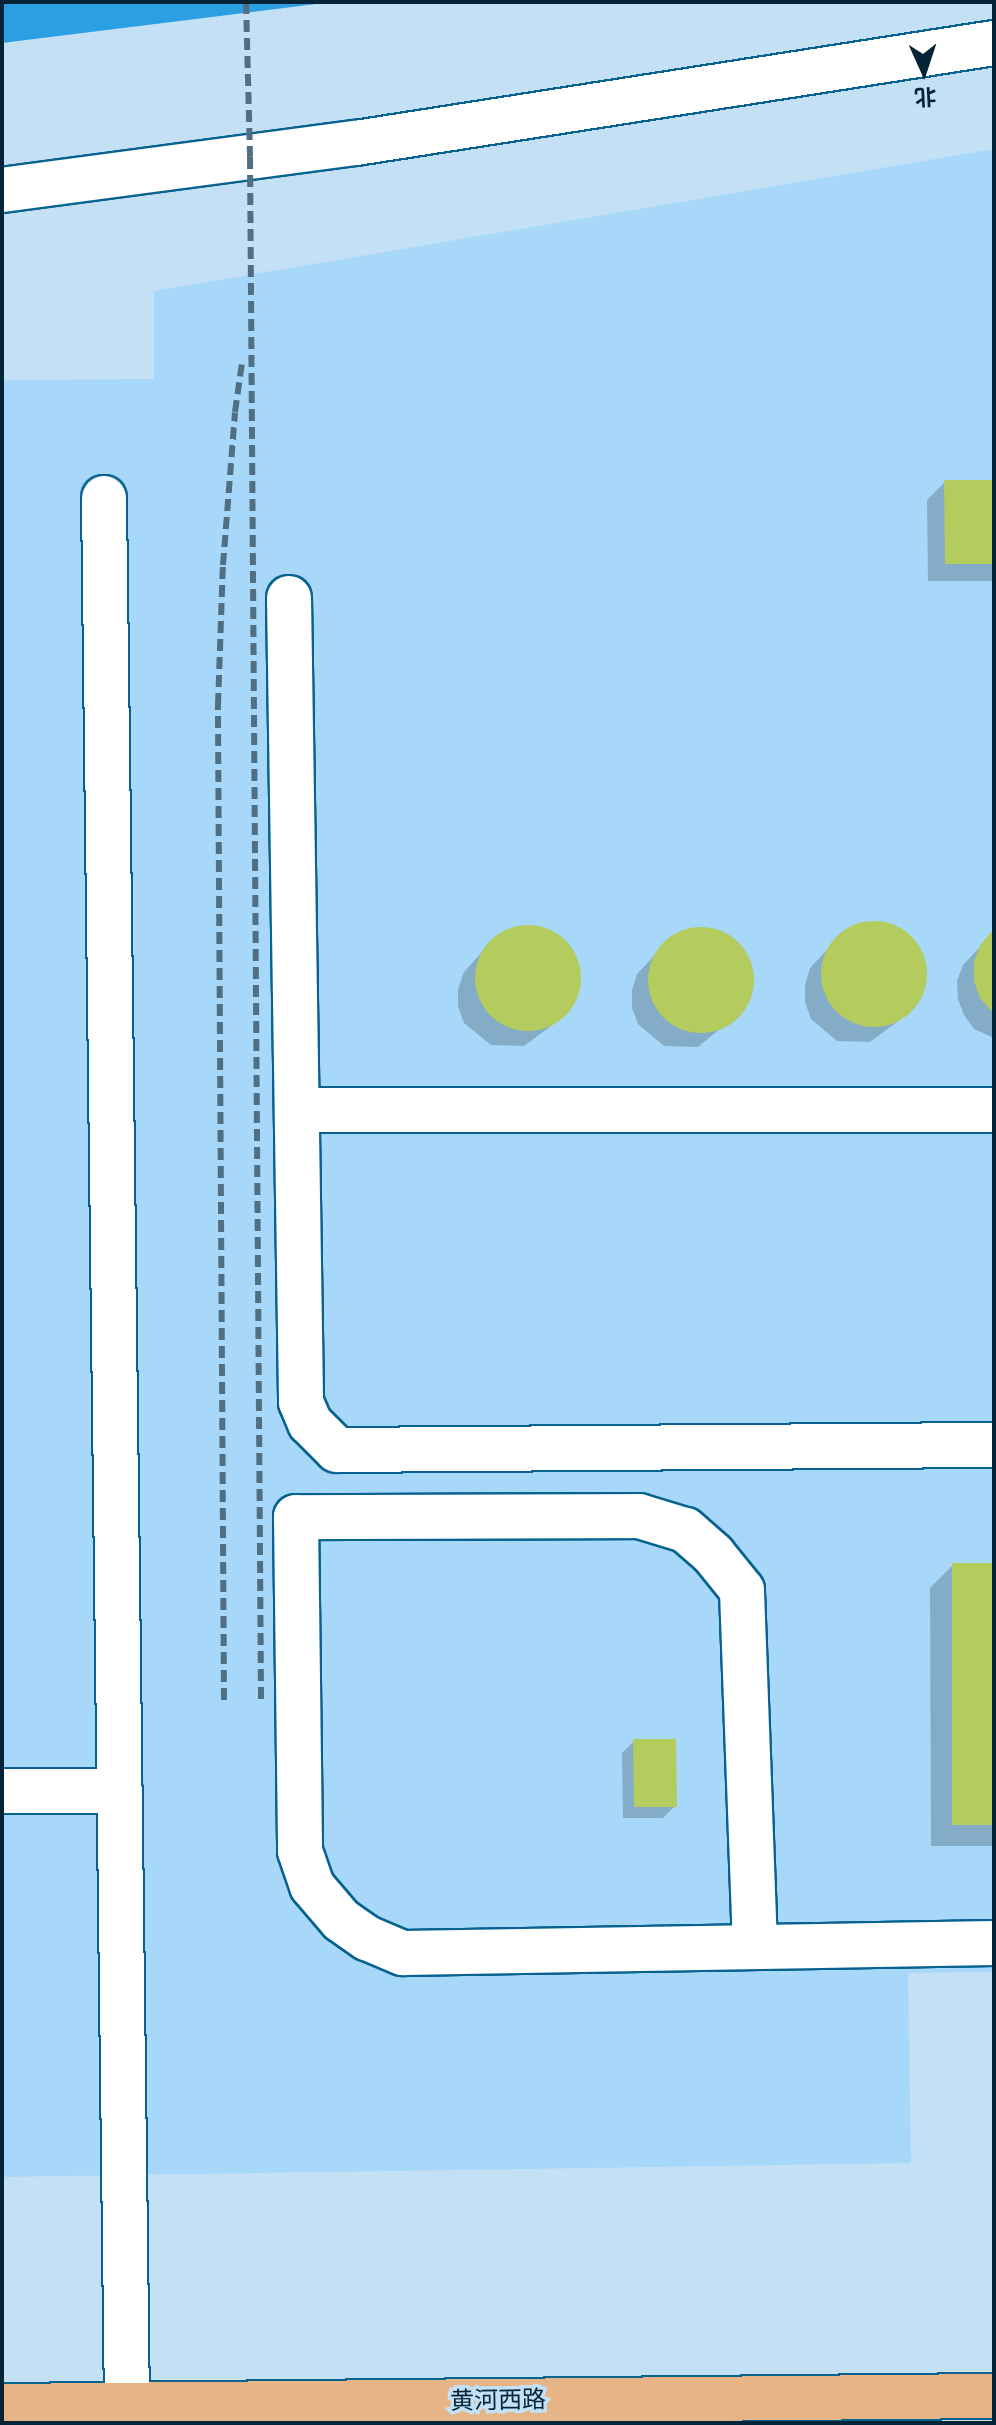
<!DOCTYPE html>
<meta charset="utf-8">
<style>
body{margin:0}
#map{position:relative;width:996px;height:2425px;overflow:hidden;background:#c3e0f5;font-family:"Fira Sans Condensed","Noto Sans SC",sans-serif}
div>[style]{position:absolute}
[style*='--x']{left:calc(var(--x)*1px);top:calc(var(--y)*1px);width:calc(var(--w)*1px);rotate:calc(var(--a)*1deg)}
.built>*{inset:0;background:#a7d7f9}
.water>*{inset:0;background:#2a9fe1}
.shadow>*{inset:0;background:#0003}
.building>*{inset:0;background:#b4cb5d}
.round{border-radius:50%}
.roads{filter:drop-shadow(2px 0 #076290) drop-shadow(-2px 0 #076290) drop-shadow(0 2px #076290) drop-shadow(0 -2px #076290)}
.minor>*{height:44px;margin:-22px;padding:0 22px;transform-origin:22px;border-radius:22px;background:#fff}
.major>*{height:44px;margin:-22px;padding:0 22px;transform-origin:22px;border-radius:22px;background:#e7b485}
.rail>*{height:6px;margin-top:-3px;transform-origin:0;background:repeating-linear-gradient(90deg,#506f83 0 12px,transparent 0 18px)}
span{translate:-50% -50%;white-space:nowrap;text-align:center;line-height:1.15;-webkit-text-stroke:7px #c3e0f5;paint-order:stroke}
.street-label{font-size:24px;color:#042538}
.frame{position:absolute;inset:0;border:4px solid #042538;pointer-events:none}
.north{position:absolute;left:884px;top:32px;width:80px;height:80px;-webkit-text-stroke:6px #c3e0f5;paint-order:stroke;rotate:177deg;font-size:22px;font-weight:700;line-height:32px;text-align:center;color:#042538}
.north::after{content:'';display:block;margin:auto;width:28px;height:36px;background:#042538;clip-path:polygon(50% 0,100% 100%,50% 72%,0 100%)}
</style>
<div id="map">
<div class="built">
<div style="clip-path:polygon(994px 149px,994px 1972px,908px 1973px,911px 2163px,2px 2177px,2px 380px,154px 379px,154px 291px)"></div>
</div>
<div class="water">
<div style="clip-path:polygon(2px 2px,332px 2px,2px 43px)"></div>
</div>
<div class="shadow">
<div style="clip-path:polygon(945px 482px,994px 482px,994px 581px,928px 581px,927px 500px)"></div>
<div style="clip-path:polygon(887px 925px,902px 931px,922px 957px,923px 989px,915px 1004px,897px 1022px,870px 1042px,837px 1041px,811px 1019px,805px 1002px,805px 985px,810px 968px,840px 936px,854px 927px)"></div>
<div style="clip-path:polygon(541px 929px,555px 935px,576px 961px,577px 993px,569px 1008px,551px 1026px,524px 1046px,491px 1045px,464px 1023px,458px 1006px,458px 989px,464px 972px,493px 940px,508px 931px)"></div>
<div style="clip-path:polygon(714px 930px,741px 948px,752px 979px,743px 1010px,698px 1047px,664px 1046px,638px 1024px,632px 1008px,632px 990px,637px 974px,667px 942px,682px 933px)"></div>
<div style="clip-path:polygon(994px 932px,994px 1038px,974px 1029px,964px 1015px,958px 999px,957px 981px,963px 965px)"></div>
<div style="clip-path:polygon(953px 1565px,994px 1565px,994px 1846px,931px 1846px,930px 1588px)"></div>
<div style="clip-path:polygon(634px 1741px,675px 1806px,663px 1818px,623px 1818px,622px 1753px)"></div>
</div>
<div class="building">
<div style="clip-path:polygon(944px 480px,994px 480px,994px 564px,945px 564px)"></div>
<div class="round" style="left:821px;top:921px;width:106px;height:106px"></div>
<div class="round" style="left:475px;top:925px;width:106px;height:106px"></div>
<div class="round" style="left:648px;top:927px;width:106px;height:106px"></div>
<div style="clip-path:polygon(994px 929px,994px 1014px,980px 998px,974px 981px,974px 962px,980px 945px)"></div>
<div style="clip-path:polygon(952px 1563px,994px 1563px,994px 1825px,952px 1825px)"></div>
<div style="clip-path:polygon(633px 1739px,676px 1739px,677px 1807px,634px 1807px)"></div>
</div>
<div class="roads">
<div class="minor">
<div style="--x:2;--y:190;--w:357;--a:-7.6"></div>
<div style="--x:356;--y:143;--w:646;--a:-8.91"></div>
<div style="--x:104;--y:498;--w:1907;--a:89.31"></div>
<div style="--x:289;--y:598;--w:804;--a:89.14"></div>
<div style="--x:301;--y:1402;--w:23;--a:67"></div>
<div style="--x:310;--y:1423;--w:38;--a:45"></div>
<div style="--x:337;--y:1450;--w:657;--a:-0.44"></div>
<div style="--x:297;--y:1110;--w:697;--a:0"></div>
<div style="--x:2;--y:1791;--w:118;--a:0"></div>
<div style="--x:755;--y:1946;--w:356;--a:-92.1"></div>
<div style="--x:742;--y:1590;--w:46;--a:-128.9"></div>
<div style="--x:713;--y:1554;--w:37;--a:-139"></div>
<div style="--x:685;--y:1530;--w:48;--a:-163.1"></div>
<div style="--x:639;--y:1516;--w:343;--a:179.8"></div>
<div style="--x:296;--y:1517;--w:334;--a:89.3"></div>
<div style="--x:300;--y:1851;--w:37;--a:71"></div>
<div style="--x:312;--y:1886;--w:45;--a:49.5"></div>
<div style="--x:341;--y:1920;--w:32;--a:35"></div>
<div style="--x:367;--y:1938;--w:39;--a:23"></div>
<div style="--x:403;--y:1953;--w:591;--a:-0.97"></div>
</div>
<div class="major">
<div style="--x:2;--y:2406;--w:992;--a:-0.58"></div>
</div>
</div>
<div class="rail">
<div style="--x:246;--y:2;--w:155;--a:88.5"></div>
<div style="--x:250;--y:157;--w:1547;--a:89.59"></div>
<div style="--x:224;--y:1700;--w:995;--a:-90.35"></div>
<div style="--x:218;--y:705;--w:140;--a:-88"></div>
<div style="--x:223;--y:565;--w:153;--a:-85.5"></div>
<div style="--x:235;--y:412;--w:49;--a:-81.9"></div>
</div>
<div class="street-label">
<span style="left:498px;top:2401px;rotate:-1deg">黄河西路</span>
</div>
<div class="frame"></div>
<div class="north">北</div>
</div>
